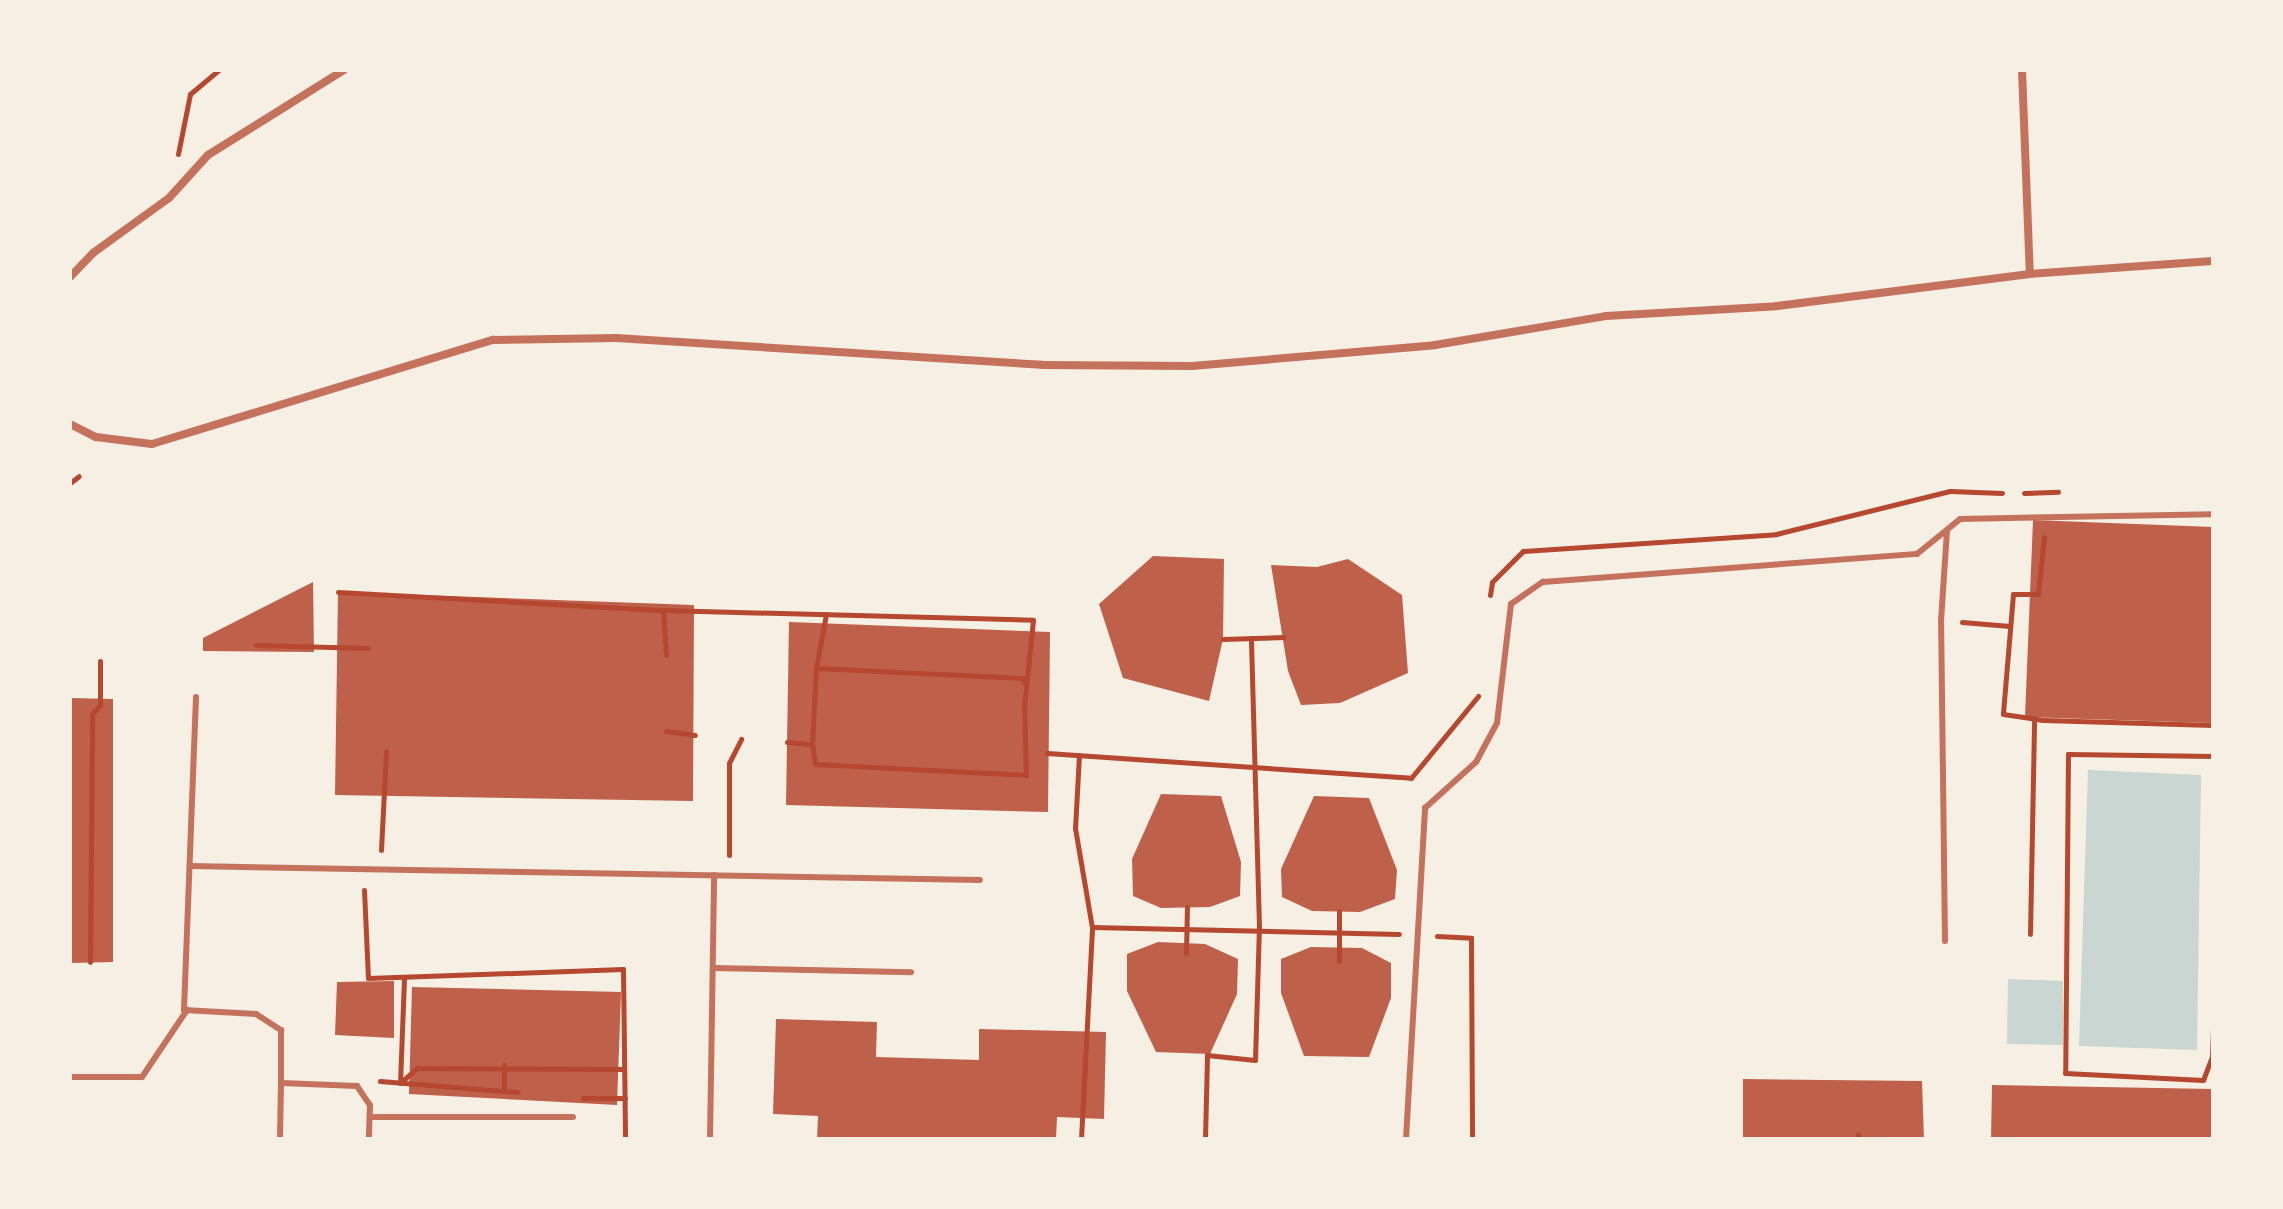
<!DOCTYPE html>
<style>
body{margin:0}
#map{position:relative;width:2283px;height:1209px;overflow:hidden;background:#f6efe4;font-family:Montserrat,sans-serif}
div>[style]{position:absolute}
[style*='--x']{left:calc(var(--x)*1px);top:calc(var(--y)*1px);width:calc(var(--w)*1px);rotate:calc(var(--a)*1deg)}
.water>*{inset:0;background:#c9d6d2}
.building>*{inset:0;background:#bf614a}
.path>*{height:5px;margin:-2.5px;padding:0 2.5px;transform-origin:2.5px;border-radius:2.5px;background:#b5482f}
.service>*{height:6px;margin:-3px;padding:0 3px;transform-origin:3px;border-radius:3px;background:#c5725c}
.minor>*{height:8px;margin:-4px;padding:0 4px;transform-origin:4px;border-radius:4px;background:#c5725c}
span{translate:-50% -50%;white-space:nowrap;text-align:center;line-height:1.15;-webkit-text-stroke:7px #f6efe4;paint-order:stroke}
.frame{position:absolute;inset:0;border:72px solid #f6efe4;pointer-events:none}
</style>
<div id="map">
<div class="water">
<div style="clip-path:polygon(2088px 770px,2201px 775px,2197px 1050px,2079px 1046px)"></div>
<div style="clip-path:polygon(2008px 979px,2063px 981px,2063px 1045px,2007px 1044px)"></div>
</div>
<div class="building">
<div style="clip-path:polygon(2033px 520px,2213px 527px,2213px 723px,2025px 717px)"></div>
<div style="clip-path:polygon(1153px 556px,1224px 559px,1223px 639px,1209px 701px,1123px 678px,1099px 604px)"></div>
<div style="clip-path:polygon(1348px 559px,1402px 595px,1408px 673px,1340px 703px,1301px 705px,1288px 671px,1271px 565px,1317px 567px)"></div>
<div style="clip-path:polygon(313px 582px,314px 652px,203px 651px,203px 638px)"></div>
<div style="clip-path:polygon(338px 592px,694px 605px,693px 801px,335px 795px)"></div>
<div style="clip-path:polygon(789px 622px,1050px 632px,1048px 812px,786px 805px)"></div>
<div style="clip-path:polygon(70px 698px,113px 699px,113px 962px,70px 963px)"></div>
<div style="clip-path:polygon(1161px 794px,1221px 796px,1241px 862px,1240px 896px,1210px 907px,1161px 908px,1133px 896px,1132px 859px)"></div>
<div style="clip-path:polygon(1314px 796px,1369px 798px,1397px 870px,1395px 899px,1360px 912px,1312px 911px,1282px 897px,1281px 869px)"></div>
<div style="clip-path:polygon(1158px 942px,1205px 944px,1238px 959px,1237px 994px,1210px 1054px,1156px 1052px,1127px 991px,1127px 954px)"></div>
<div style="clip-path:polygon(1311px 947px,1362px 948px,1391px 963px,1391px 998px,1369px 1057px,1304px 1056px,1281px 993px,1281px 959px)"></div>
<div style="clip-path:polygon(394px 981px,394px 1038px,335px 1035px,337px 982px)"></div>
<div style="clip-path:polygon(412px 987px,621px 992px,617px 1105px,409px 1094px)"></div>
<div style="clip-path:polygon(776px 1019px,877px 1022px,876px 1057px,979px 1060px,979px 1029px,1106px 1032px,1104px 1119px,1057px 1117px,1056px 1139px,817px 1139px,818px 1116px,773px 1114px)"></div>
<div style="clip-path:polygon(1743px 1079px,1922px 1081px,1924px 1139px,1743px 1139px)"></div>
<div style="clip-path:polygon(1992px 1085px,2213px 1089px,2213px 1139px,1991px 1139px)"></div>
</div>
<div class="path">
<div style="--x:178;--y:154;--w:61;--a:-78.7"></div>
<div style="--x:190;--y:94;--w:38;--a:-40"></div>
<div style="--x:70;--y:483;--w:11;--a:-38"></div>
<div style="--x:2024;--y:493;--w:34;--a:-2"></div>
<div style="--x:2044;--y:537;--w:57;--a:96"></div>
<div style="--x:2038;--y:594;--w:25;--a:180"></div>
<div style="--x:2013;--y:594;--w:120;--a:94.8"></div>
<div style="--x:2003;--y:714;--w:40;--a:8.5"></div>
<div style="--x:2043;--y:720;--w:170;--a:1.7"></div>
<div style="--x:338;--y:592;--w:325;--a:3.2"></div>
<div style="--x:663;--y:610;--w:370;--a:1.5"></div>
<div style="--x:1033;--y:620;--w:87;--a:95.9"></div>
<div style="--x:1490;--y:595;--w:13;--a:-81"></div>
<div style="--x:1492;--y:582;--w:44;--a:-45"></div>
<div style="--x:1523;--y:551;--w:254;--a:-3.8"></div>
<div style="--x:1776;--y:534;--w:179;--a:-13.9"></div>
<div style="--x:1950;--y:491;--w:52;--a:2.2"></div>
<div style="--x:663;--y:610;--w:45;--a:86.2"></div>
<div style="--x:1962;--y:622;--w:48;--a:4.8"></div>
<div style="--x:1223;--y:639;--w:61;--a:-1.9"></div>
<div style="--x:256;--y:645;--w:112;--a:1.5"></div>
<div style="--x:816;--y:668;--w:55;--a:-79.5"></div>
<div style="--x:666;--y:731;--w:29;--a:8"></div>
<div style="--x:787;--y:742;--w:25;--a:5"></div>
<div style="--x:812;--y:744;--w:20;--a:81"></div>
<div style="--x:815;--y:764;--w:211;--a:3"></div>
<div style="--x:1026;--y:775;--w:71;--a:-91.6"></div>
<div style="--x:812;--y:744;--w:76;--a:-87"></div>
<div style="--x:816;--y:668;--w:208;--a:2.8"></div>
<div style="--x:1024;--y:678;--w:4;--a:90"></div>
<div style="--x:1047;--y:753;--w:365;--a:3.9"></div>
<div style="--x:1411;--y:778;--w:106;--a:-50.7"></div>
<div style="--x:1079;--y:755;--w:73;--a:93.1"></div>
<div style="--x:1075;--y:828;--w:100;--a:80.3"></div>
<div style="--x:2213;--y:756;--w:145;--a:-179.2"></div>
<div style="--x:2068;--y:754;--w:319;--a:90.5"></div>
<div style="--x:2065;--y:1073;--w:138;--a:2.9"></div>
<div style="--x:2203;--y:1080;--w:25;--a:-69"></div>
<div style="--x:2212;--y:1057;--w:33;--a:-88"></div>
<div style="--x:381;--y:850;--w:99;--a:-87.1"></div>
<div style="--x:729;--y:855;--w:92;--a:-90"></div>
<div style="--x:729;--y:763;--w:27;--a:-63"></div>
<div style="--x:364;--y:890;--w:88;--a:87.4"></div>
<div style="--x:368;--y:978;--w:255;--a:-2"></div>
<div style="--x:623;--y:969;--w:170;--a:89.3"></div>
<div style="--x:1339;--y:911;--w:50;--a:90"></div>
<div style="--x:2030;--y:934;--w:215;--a:-88.9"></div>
<div style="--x:1437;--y:936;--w:34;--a:3"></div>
<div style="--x:1471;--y:938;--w:201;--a:89.7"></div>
<div style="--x:1186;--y:953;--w:46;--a:-88.8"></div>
<div style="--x:90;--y:962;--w:248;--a:-89.5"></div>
<div style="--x:92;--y:714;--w:12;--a:-48"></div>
<div style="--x:100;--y:705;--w:44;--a:-90"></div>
<div style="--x:504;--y:1065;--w:26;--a:90"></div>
<div style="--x:380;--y:1081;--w:138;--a:4.6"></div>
<div style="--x:401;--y:1082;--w:21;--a:-41"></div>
<div style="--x:417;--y:1068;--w:207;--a:0.3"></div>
<div style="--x:400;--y:1083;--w:105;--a:-87.8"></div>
<div style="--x:583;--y:1098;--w:42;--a:0"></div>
<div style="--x:1858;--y:1134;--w:5;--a:90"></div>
<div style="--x:1081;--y:1139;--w:212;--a:-87"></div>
<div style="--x:1092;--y:927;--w:307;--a:1.3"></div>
<div style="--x:1205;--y:1139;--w:84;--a:-88.6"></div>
<div style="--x:1207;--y:1055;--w:48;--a:5.9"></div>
<div style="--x:1255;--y:1060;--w:133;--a:-88.3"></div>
<div style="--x:1259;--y:927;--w:289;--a:-91.6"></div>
</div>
<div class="service">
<div style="--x:196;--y:697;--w:313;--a:92.2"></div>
<div style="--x:184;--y:1010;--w:72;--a:3.2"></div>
<div style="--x:256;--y:1014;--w:30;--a:33"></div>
<div style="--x:281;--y:1030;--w:53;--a:90"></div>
<div style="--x:281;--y:1083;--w:76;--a:2.3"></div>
<div style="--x:357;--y:1086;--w:23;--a:56"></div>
<div style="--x:370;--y:1105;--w:34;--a:92"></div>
<div style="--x:190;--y:866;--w:790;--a:1.02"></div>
<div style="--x:1945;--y:941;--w:320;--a:-90.7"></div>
<div style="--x:1941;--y:621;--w:91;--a:-86.2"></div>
<div style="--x:713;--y:968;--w:198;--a:1.2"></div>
<div style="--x:70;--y:1077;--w:72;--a:0"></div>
<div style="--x:142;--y:1077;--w:81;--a:-56.1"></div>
<div style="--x:370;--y:1117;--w:203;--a:0"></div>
<div style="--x:280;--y:1139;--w:56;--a:-89"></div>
<div style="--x:710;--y:1139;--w:264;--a:-89.1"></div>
<div style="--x:1406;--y:1139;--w:332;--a:-86.7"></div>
<div style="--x:1425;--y:808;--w:69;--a:-42"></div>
<div style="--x:1476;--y:762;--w:44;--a:-61.7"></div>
<div style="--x:1497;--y:723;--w:120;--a:-83.3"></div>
<div style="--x:1511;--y:604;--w:39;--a:-35"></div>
<div style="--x:1543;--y:582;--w:375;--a:-4.3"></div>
<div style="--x:1917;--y:554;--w:55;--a:-39.1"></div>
<div style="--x:1960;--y:519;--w:253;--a:-1.1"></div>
</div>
<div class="minor">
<div style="--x:2022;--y:70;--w:204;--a:87.8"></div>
<div style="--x:70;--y:277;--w:33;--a:-46"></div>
<div style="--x:93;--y:253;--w:94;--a:-35.9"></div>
<div style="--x:169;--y:198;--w:58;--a:-47.8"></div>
<div style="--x:208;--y:155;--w:160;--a:-32"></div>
<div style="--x:70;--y:424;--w:29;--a:27"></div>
<div style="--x:96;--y:437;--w:56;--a:7.1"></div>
<div style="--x:152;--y:444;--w:357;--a:-17"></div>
<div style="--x:493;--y:340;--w:123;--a:-0.9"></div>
<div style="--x:616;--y:338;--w:427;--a:3.6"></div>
<div style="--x:1042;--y:365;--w:150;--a:0.4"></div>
<div style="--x:1192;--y:366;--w:244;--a:-4.9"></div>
<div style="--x:1435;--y:345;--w:173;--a:-9.6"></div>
<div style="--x:1606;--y:316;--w:171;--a:-3.3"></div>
<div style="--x:1777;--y:306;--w:255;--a:-7.2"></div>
<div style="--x:2030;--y:274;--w:183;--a:-4.1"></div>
</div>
<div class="frame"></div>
</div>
